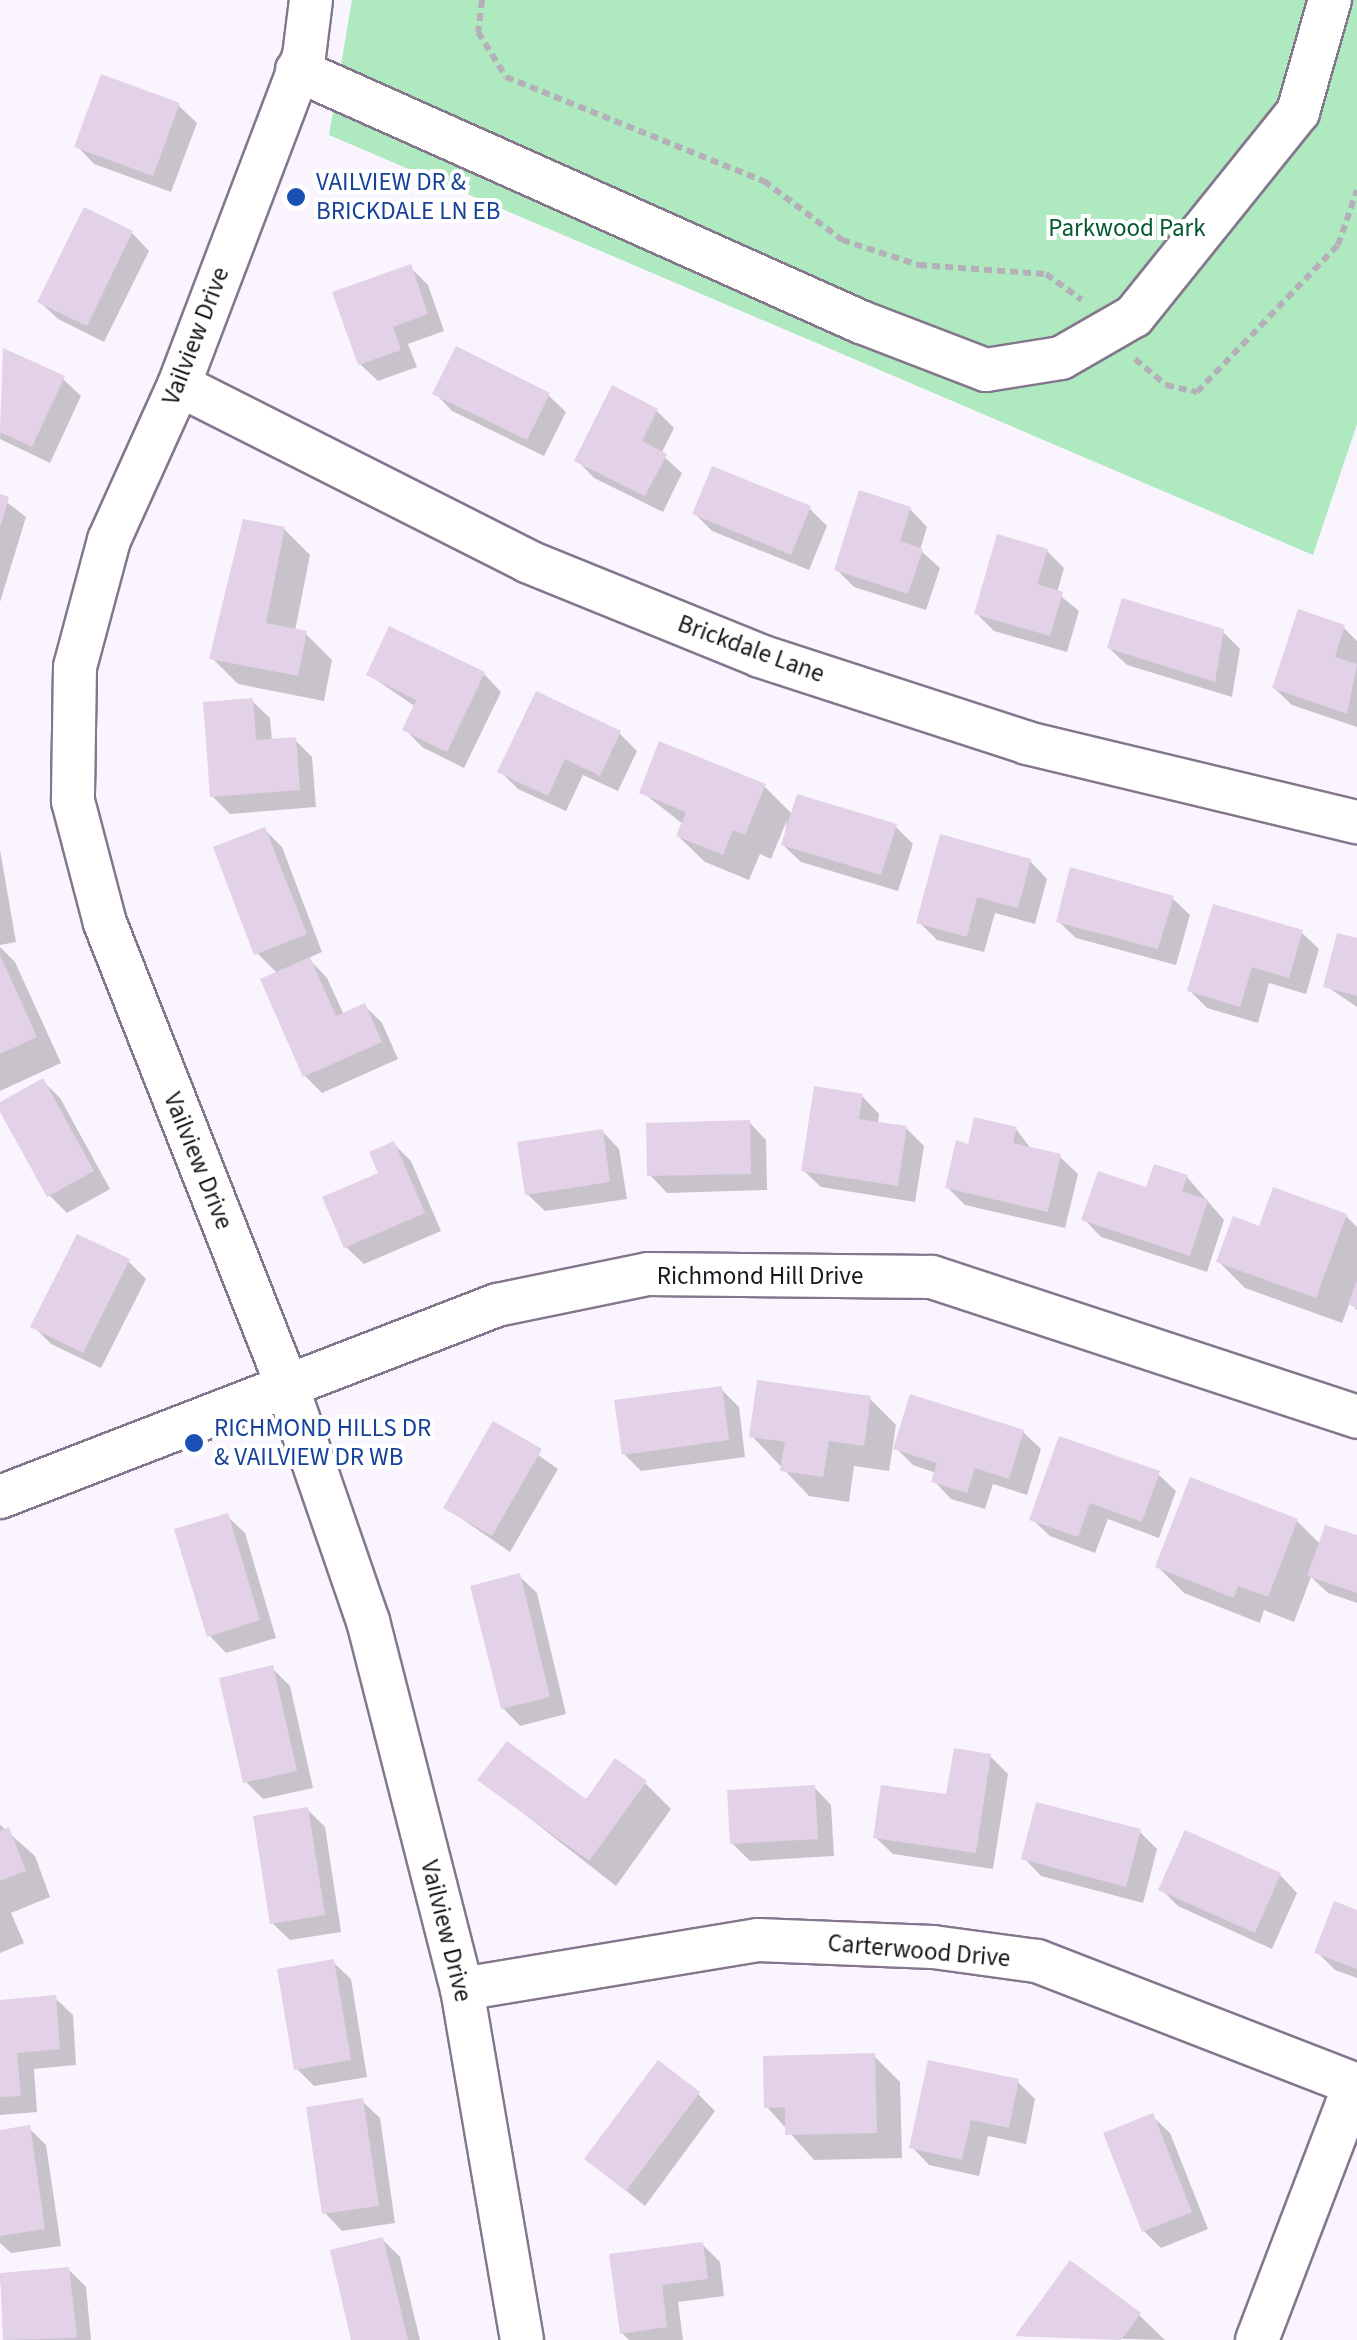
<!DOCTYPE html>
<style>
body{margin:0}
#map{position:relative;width:1357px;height:2340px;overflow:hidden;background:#faf4fe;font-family:"Source Sans 3",sans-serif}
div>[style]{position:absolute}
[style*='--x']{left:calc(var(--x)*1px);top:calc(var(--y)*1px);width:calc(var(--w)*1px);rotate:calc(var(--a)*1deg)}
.green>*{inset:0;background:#aee9bf}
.shadow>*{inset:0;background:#0003}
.building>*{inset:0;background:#e2d1e7}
.path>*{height:6px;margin-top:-3px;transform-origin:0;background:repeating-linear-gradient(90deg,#b5afb9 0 8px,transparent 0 13px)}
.roads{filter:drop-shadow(2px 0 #84778d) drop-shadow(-2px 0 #84778d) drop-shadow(0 2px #84778d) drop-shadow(0 -2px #84778d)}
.minor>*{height:42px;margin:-21px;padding:0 21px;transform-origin:21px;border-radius:21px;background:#fff}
.dots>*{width:28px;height:28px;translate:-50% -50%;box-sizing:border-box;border:5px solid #fff;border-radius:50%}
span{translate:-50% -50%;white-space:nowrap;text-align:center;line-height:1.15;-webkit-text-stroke:8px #fff;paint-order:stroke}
.transit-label{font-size:25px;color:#164399}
.left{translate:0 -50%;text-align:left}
.park-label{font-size:25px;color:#05592e}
.street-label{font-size:25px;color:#1b161e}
</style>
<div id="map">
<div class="green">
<div style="clip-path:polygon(352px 0,1357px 0,1357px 424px,1313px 555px,329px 135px)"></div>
</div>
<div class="shadow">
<div style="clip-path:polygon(179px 106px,197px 123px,171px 192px,94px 164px,77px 146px)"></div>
<div style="clip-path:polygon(132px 233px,149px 251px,104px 342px,58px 319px,40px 302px)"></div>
<div style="clip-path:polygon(410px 267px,428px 285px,444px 331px,408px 344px,417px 367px,378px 381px,360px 364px)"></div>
<div style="clip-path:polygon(4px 351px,63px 379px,81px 396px,50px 463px,0 439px)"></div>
<div style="clip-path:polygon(435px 393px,548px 395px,566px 412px,544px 456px,452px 411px)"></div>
<div style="clip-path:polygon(657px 411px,674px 428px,661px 454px,682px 473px,663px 512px,594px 478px,577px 460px)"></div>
<div style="clip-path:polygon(0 497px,26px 517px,0 602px)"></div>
<div style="clip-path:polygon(809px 508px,827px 526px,809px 570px,712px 531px,695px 514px)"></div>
<div style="clip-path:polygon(910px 509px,927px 527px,920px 550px,940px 568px,926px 610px,854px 587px,837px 570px)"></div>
<div style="clip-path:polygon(284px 529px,310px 555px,295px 631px,306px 634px,332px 660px,324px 701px,238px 684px,212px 658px)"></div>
<div style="clip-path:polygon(1047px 551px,1064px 568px,1057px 593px,1079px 611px,1067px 652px,994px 631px,977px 614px)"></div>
<div style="clip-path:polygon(1344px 628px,1357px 641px,1357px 727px,1292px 705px,1274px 688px)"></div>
<div style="clip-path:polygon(391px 629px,484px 674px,501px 692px,464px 768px,422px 747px,405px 729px,416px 707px,369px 675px)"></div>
<div style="clip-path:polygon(1222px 631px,1240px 649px,1232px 697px,1127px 665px,1109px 648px)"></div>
<div style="clip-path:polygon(252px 701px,270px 718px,272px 741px,295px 740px,312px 757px,316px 807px,230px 814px,212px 796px)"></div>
<div style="clip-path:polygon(619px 733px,637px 751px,618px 791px,583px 775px,566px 811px,518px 789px,500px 771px)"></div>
<div style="clip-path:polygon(764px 786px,793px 815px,895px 826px,913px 844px,898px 891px,801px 862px,783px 845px,787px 820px,771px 859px,760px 854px,749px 880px,705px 862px,678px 836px,683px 824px,642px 792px)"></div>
<div style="clip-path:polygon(265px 830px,282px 847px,322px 952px,308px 958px,327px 978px,344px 1015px,365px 1006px,382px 1023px,398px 1059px,322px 1093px,305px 1076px,278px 974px,257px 953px)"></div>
<div style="clip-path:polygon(0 850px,16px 942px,0 945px)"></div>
<div style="clip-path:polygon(1030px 861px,1047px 879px,1035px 924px,995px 913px,984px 952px,937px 940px,919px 922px)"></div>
<div style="clip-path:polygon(1172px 898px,1190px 915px,1176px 965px,1076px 938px,1058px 921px)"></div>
<div style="clip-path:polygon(1301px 932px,1319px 949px,1306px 994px,1269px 983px,1258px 1023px,1207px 1008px,1190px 991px)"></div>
<div style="clip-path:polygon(1357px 941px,1357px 1007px,1326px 986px)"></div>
<div style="clip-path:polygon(0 947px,15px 962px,61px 1063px,0 1091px)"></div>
<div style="clip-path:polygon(43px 1081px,60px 1098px,110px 1189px,67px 1213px,49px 1195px,0 1107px)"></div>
<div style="clip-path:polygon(862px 1096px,879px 1114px,878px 1124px,906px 1128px,924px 1146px,915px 1202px,821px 1187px,803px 1170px)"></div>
<div style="clip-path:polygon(749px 1122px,766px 1140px,767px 1190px,667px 1193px,650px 1175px)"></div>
<div style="clip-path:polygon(1016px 1129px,1032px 1150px,1060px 1157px,1078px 1174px,1065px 1228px,965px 1205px,947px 1187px,970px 1147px)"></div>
<div style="clip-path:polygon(602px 1131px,619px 1149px,627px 1199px,545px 1211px,527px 1194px)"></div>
<div style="clip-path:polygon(394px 1144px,411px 1161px,441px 1231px,364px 1264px,346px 1247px)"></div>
<div style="clip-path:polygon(1187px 1177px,1224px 1220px,1207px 1272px,1101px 1237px,1084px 1219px)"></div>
<div style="clip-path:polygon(1346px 1216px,1357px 1227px,1357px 1310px,1350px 1302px,1342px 1323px,1245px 1288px,1219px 1262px)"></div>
<div style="clip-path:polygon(128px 1261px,146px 1279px,101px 1368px,51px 1344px,33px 1326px)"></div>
<div style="clip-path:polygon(721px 1389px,739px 1407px,745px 1457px,641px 1471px,624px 1454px)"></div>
<div style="clip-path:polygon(870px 1399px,896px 1425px,889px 1471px,854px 1466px,849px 1502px,809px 1496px,752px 1436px)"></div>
<div style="clip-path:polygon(494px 1424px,558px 1469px,510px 1552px,446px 1508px)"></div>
<div style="clip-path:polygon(1023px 1432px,1041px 1449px,1027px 1495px,993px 1484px,985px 1509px,951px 1499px,934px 1481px,936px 1473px,913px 1465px,896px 1448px)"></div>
<div style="clip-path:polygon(1158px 1474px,1176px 1491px,1159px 1538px,1108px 1519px,1095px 1553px,1050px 1536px,1032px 1519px)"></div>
<div style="clip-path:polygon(227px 1516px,245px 1533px,276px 1638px,226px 1653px,209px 1635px)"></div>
<div style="clip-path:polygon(1297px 1521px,1321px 1545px,1357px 1538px,1357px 1603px,1328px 1593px,1311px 1577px,1294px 1622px,1264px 1610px,1260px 1623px,1184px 1593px,1158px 1567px)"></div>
<div style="clip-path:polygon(519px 1576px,537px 1593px,566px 1714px,520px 1726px,503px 1708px)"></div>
<div style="clip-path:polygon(272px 1668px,290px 1686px,313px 1788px,263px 1799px,246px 1782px)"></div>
<div style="clip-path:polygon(990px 1756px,1008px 1774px,993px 1869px,893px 1854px,875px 1837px,948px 1797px)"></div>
<div style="clip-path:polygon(481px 1780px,586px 1802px,645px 1783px,671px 1809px,616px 1886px)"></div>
<div style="clip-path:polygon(814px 1787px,831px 1805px,834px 1856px,750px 1861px,732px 1843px)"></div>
<div style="clip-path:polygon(308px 1810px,325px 1827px,341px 1932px,290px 1940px,272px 1923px)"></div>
<div style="clip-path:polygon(0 1825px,35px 1856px,50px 1897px,11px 1913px,24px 1943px,0 1953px)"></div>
<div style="clip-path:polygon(1140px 1832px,1157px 1849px,1143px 1903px,1041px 1876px,1024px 1858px)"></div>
<div style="clip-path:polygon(1280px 1875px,1297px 1893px,1272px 1949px,1178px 1906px,1161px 1889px)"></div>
<div style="clip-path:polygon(1357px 1912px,1357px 1978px,1335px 1970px,1317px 1952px)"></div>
<div style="clip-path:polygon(333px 1962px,351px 1979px,367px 2077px,314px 2086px,297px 2069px)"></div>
<div style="clip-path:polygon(55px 1998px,73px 2015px,76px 2065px,34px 2069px,37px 2112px,0 2115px,0 2002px)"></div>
<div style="clip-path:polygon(874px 2056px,900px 2082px,902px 2158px,814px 2160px,767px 2107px)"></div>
<div style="clip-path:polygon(1018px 2082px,1035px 2099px,1026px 2144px,988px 2136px,979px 2176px,929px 2165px,912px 2147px)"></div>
<div style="clip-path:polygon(698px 2094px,715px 2111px,645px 2206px,587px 2159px)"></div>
<div style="clip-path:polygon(362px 2101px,380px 2118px,395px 2223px,342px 2231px,325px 2213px)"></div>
<div style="clip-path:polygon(1152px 2116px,1170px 2133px,1208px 2229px,1161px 2248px,1144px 2231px)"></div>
<div style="clip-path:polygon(29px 2128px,46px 2145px,61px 2246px,11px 2253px,0 2243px,0 2132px)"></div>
<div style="clip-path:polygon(383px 2240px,400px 2257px,420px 2340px,354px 2340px)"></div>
<div style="clip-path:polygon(702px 2244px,720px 2262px,724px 2296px,678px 2302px,683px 2340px,629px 2340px,622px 2333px,612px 2256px)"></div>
<div style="clip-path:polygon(69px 2270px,86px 2287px,91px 2340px,6px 2340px,0 2276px)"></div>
<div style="clip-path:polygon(1139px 2315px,1165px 2340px,1018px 2336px)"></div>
</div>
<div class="building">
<div style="clip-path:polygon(101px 74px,180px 103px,153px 176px,74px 147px)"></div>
<div style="clip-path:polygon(84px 207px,133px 231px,87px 326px,37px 302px)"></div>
<div style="clip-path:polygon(411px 264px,428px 314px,393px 327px,401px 350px,358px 365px,332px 292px)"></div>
<div style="clip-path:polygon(456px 346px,550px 393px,527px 440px,432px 394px)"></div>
<div style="clip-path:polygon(3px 348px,65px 376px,32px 447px,0 432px)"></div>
<div style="clip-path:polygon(612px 385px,658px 409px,642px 441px,667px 454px,645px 496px,574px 461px)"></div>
<div style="clip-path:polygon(712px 466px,811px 506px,791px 555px,692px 514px)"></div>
<div style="clip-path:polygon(859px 490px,911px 507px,900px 541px,923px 549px,908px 594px,834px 570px)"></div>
<div style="clip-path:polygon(0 494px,9px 497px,1px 525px,0 525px)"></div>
<div style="clip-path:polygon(243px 519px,285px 527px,266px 623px,307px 631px,298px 676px,209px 659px)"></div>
<div style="clip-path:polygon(997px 534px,1048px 549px,1037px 584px,1063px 592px,1050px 636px,974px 614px)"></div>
<div style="clip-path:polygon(1122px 598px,1224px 629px,1215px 682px,1107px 648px)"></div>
<div style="clip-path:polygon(1298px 609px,1345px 625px,1335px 657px,1357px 664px,1347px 714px,1272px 688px)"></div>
<div style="clip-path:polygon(389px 626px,485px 672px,447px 752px,402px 730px,416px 700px,366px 675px)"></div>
<div style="clip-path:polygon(536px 691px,621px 731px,600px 776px,565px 759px,548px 796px,497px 772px)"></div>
<div style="clip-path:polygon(253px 698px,256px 740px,296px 737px,300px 790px,210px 797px,203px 702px)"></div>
<div style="clip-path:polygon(659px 741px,766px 784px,745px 835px,733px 830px,723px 855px,676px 836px,686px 812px,639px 793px)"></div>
<div style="clip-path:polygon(797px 794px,897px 824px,881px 875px,781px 845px)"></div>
<div style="clip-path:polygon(265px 827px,307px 934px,254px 955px,213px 847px)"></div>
<div style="clip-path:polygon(940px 834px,1031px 859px,1018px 908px,977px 897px,967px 937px,916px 923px)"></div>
<div style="clip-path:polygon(1070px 867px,1174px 896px,1158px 949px,1056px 922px)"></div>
<div style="clip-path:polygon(1213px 904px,1303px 930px,1289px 978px,1252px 967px,1240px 1007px,1187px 991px)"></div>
<div style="clip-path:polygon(1337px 933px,1357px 938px,1357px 996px,1323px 987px)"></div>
<div style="clip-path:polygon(0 955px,37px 1037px,0 1054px)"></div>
<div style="clip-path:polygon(310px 957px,336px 1016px,365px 1003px,382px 1042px,303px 1077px,260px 979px)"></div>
<div style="clip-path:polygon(43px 1078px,94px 1171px,47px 1197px,0 1112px,0 1102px)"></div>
<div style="clip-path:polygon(814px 1086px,863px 1094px,859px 1119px,907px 1126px,898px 1186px,801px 1171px)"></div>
<div style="clip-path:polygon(974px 1117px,1017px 1127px,1013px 1143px,1061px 1154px,1048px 1212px,945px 1188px,956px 1140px,968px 1144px)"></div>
<div style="clip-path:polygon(750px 1120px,751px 1174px,647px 1176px,646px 1123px)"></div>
<div style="clip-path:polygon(603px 1129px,610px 1182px,525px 1195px,517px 1142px)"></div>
<div style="clip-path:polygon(394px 1141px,425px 1213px,344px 1248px,322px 1197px,378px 1173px,369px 1152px)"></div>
<div style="clip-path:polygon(1154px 1164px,1188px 1175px,1182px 1191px,1208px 1200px,1190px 1256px,1081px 1220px,1098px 1171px,1146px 1187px)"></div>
<div style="clip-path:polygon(1273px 1187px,1347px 1214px,1316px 1298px,1216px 1262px,1233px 1216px,1259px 1226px)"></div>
<div style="clip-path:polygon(77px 1234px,130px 1259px,83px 1353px,30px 1327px)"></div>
<div style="clip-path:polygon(1357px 1280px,1357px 1308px,1348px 1304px)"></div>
<div style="clip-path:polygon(757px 1380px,871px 1396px,864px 1446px,829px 1441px,823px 1477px,780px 1471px,785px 1442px,749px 1437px)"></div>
<div style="clip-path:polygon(722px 1386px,729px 1440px,622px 1455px,614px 1400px)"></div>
<div style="clip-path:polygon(910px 1394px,1024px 1430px,1009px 1479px,975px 1468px,967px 1493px,931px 1482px,937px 1463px,893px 1449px)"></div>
<div style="clip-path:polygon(493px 1421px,542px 1449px,492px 1536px,443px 1508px)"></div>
<div style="clip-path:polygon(1059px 1436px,1160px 1471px,1142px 1522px,1090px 1503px,1078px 1537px,1029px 1520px)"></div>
<div style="clip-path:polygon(1190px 1477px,1298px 1519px,1268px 1597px,1238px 1586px,1234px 1598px,1155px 1567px)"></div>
<div style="clip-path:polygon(228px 1513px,260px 1620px,207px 1637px,174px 1529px)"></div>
<div style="clip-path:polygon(1325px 1525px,1357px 1535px,1357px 1593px,1307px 1576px)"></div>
<div style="clip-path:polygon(520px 1573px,550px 1697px,501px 1709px,470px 1586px)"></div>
<div style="clip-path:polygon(273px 1665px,297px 1771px,243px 1783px,219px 1678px)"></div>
<div style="clip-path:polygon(507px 1741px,586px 1799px,615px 1758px,647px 1781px,589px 1861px,477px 1780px)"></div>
<div style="clip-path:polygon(954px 1748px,991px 1754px,976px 1853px,873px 1838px,881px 1785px,946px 1794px)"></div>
<div style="clip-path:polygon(815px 1785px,818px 1839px,730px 1844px,727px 1790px)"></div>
<div style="clip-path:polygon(1036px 1802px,1141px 1829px,1126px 1887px,1021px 1859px)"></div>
<div style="clip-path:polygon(308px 1807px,325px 1915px,270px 1924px,253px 1816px)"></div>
<div style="clip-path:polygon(9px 1827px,26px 1871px,0 1881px,0 1831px)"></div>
<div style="clip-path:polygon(1185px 1830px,1281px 1873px,1255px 1933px,1158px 1890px)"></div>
<div style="clip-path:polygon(1334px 1901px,1357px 1910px,1357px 1969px,1314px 1953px)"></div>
<div style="clip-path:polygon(334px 1959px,351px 2060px,294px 2070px,277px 1969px)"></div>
<div style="clip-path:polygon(56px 1995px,60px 2049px,17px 2053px,21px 2096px,0 2097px,0 2000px)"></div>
<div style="clip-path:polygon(875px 2053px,877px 2133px,785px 2135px,785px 2107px,764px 2108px,763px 2056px)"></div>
<div style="clip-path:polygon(658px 2060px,700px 2092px,626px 2191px,584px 2159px)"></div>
<div style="clip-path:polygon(928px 2060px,1019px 2079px,1009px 2128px,971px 2120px,962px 2160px,909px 2148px)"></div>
<div style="clip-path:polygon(363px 2098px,379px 2206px,322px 2214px,306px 2107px)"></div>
<div style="clip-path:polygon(1153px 2113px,1192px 2212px,1142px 2232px,1103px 2133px)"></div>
<div style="clip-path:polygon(30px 2125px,45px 2229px,0 2236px,0 2130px)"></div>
<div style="clip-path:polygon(383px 2237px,408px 2340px,351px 2340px,330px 2250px)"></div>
<div style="clip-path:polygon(703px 2242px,708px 2279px,662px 2285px,667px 2327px,620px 2334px,609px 2254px)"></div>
<div style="clip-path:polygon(1070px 2260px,1141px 2313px,1121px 2340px,1015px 2336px)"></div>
<div style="clip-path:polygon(69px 2267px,77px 2338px,3px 2340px,0 2273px)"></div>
</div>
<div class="path">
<div style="--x:482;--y:0;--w:32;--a:97"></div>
<div style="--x:478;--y:32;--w:53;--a:58.1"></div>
<div style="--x:506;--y:77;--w:278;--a:22"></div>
<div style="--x:764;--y:181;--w:98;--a:37.1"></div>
<div style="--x:842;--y:240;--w:81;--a:18"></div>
<div style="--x:919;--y:265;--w:127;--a:4.1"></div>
<div style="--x:1046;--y:274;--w:44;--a:35.8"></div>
<div style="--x:1135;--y:359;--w:40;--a:40"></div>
<div style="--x:1166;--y:385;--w:32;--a:13"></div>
<div style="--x:1197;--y:392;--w:204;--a:-46.2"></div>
<div style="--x:1338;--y:245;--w:58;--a:-70.9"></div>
</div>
<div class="roads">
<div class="minor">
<div style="--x:311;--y:0;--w:56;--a:97.1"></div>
<div style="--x:304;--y:56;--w:352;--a:110.8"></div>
<div style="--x:179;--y:385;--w:170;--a:114.3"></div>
<div style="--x:109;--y:540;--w:131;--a:105"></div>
<div style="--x:75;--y:667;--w:134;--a:90.9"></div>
<div style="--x:73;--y:801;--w:126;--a:75.3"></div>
<div style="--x:105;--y:923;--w:497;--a:68.5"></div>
<div style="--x:287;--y:1386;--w:249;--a:71"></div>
<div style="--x:368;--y:1621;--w:380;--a:75.7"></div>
<div style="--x:462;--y:1989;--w:356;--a:80.3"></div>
<div style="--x:297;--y:70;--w:618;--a:24.08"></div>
<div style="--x:861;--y:322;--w:134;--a:21"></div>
<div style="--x:986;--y:370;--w:76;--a:-9.1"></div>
<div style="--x:1061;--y:358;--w:84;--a:-29.9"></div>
<div style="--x:1134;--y:316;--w:262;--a:-51.2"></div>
<div style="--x:1298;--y:112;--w:116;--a:-74.1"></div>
<div style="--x:179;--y:385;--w:392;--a:26.8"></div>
<div style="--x:529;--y:562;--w:249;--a:22.1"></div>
<div style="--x:760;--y:656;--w:281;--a:18"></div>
<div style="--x:1027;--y:743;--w:339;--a:13.5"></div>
<div style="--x:0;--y:1497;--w:533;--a:-21.12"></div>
<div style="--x:497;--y:1305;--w:154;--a:-11.6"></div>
<div style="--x:648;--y:1274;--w:284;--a:0.6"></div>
<div style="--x:932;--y:1277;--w:447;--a:18.2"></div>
<div style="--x:462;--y:1989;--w:300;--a:-9.4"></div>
<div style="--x:758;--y:1940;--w:175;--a:2.3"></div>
<div style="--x:933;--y:1947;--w:105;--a:7.7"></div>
<div style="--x:1037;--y:1961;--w:343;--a:21.2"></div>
<div style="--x:1257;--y:2340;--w:274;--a:-69.1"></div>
</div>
</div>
<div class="dots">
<div style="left:296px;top:197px;background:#1a4fb4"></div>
<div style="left:194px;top:1443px;background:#1a4fb4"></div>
</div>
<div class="transit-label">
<span class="left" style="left:316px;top:197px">VAILVIEW DR &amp;<br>BRICKDALE LN EB</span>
<span class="left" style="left:214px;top:1443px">RICHMOND HILLS DR<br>&amp; VAILVIEW DR WB</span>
</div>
<div class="park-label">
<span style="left:1127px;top:228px">Parkwood Park</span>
</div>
<div class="street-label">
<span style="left:196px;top:336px;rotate:-69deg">Vailview Drive</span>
<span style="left:751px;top:649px;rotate:20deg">Brickdale Lane</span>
<span style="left:198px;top:1161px;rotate:68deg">Vailview Drive</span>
<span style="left:760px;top:1276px">Richmond Hill Drive</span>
<span style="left:446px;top:1931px;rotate:76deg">Vailview Drive</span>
<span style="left:919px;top:1951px;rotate:5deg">Carterwood Drive</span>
</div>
</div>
